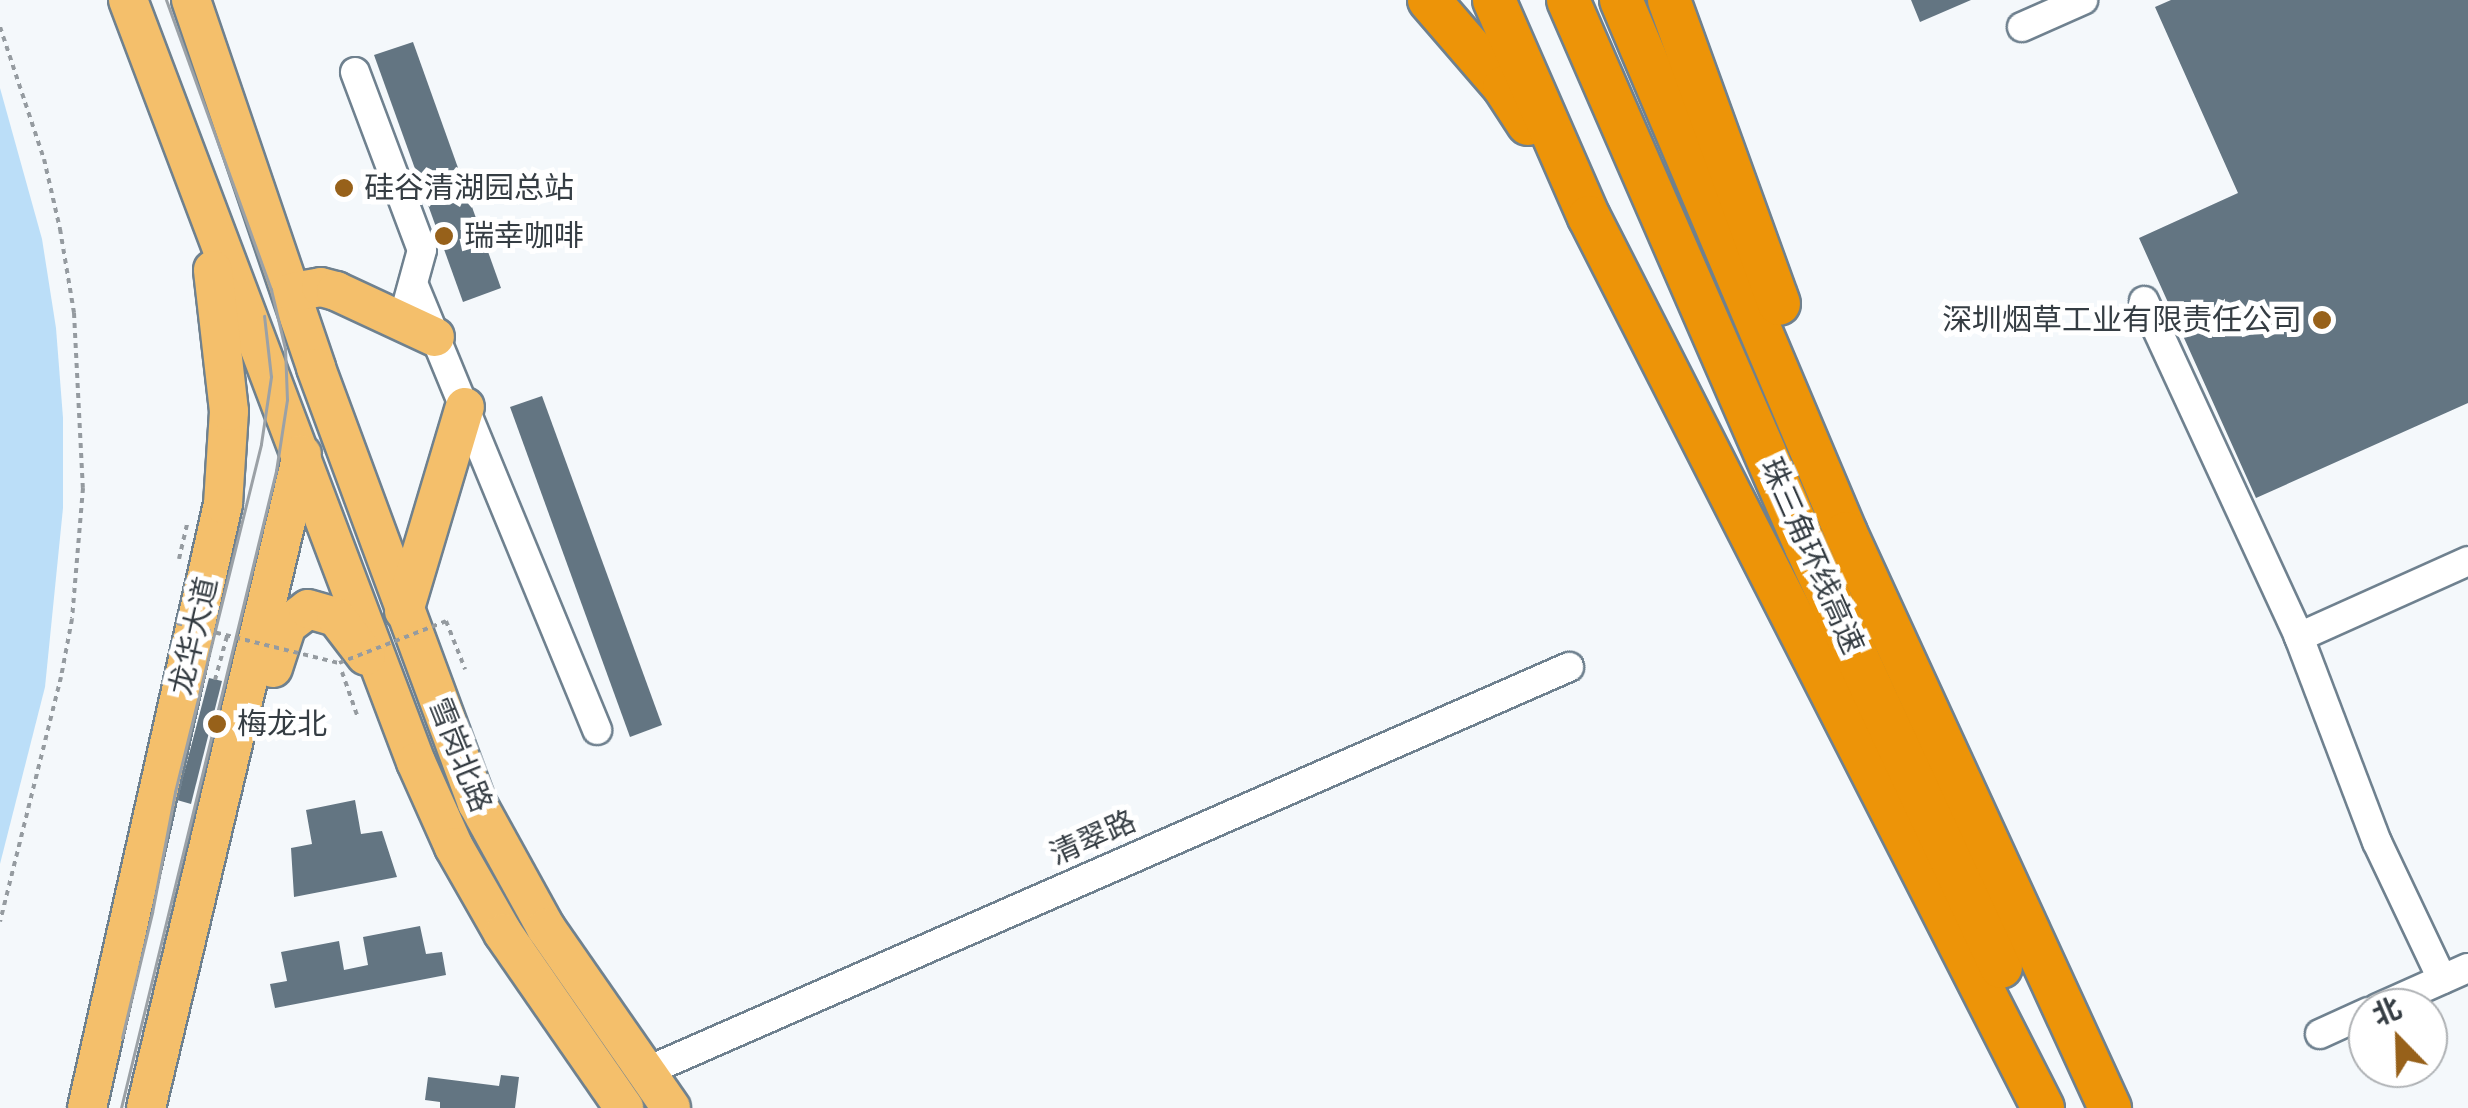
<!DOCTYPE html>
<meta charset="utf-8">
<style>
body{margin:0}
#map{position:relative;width:2468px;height:1108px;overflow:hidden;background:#f4f8fb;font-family:"Fira Sans","Noto Sans SC",sans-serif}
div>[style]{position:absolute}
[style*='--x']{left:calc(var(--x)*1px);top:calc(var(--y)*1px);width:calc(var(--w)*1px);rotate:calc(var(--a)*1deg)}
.water>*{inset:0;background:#bbdef8}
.building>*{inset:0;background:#637582}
.path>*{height:4px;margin-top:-2px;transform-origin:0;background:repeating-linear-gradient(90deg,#959ba0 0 5px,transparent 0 10px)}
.roads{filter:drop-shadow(2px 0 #6f818f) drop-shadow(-2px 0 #6f818f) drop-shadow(0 2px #6f818f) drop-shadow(0 -2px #6f818f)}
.minor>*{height:28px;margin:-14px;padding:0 14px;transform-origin:14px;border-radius:14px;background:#fff}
.major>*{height:38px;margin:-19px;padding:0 19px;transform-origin:19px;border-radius:19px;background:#f4bf6b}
.highway>*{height:42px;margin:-21px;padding:0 21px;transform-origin:21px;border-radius:21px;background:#ed9408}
.tram>*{height:2.5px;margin:-1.25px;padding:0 1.25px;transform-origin:1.25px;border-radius:1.25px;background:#9ba1a6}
.path-bridge>*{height:4px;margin-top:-2px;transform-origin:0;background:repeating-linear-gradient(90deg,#959ba0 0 5px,transparent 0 10px)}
.dots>*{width:28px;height:28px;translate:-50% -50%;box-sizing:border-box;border:5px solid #fff;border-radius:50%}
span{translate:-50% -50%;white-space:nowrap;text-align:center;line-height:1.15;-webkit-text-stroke:10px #fff;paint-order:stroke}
.poi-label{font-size:30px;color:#353d43}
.left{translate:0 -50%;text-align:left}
.right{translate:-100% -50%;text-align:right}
.street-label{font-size:30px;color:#353d43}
.north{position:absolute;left:2348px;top:988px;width:100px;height:100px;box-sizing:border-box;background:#fff;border:2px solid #aeb1b4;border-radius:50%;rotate:337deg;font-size:28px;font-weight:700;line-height:40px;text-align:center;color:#353d43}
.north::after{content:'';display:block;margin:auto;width:35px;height:45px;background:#97611a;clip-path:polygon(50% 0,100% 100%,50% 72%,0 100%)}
</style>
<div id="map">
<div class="water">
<div style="clip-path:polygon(0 88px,42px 239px,56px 328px,63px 418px,63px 508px,45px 687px,0 864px)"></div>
</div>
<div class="building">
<div style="clip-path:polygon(1911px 0,1971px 0,1920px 22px)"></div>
<div style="clip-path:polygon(2171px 0,2468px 0,2468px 403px,2256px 498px,2139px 238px,2238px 193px,2155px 7px)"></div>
<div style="clip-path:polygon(413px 42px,501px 288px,463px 302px,374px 55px)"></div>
<div style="clip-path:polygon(542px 396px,662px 725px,630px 737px,510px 407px)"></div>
<div style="clip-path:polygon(209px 678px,222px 681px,191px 804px,177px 800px)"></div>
<div style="clip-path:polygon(355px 800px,361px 834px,382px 831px,397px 877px,294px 897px,291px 848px,312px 844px,306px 810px)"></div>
<div style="clip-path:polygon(420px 926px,426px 954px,442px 952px,446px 975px,275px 1008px,270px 984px,287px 981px,281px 952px,339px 941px,344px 970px,368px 965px,363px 937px)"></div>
<div style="clip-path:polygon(501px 1075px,519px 1077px,515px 1108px,440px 1108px,440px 1102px,425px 1100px,428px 1077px,499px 1086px)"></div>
</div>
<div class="path">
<div style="--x:0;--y:27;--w:139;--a:71.6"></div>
<div style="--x:44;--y:159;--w:72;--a:77.1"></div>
<div style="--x:60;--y:229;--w:85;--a:80.5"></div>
<div style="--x:74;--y:313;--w:175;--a:87.1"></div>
<div style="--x:83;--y:488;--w:131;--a:94.8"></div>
<div style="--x:72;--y:619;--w:59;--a:100.7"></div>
<div style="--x:61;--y:677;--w:252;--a:104"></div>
<div style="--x:179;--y:559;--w:39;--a:-77"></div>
<div style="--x:446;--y:621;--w:52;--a:68.4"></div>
<div style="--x:342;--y:672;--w:46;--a:70.8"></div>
<div style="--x:215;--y:680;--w:46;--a:-74.7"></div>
</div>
<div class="roads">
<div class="minor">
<div style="--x:2022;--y:27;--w:67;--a:-23.9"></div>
<div style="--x:355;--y:72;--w:190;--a:69.4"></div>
<div style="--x:422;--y:250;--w:53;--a:105.4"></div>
<div style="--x:415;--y:288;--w:478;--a:67.6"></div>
<div style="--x:2144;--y:301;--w:370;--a:65.2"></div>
<div style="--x:2299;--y:637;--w:219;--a:69.2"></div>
<div style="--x:2377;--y:842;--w:152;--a:64.6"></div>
<div style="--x:2299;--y:637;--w:185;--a:-24.2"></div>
<div style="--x:2378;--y:1008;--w:98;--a:-24"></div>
<div style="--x:2320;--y:1034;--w:53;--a:-24.6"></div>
<div style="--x:645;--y:1072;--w:1009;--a:-23.67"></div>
</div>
<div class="major">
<div style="--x:128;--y:0;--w:815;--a:69.3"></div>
<div style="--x:416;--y:762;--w:93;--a:65.9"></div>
<div style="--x:454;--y:847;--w:99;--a:60.3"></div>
<div style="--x:503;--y:933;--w:213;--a:55.3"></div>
<div style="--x:191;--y:0;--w:389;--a:71.2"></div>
<div style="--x:316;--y:368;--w:464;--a:69.7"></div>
<div style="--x:477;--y:803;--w:143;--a:61.1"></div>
<div style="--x:546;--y:928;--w:219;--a:55.2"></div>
<div style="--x:293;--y:292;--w:28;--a:-10"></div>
<div style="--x:321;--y:287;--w:16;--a:15"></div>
<div style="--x:336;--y:291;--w:109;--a:24.9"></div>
<div style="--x:404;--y:611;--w:213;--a:-73.4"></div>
<div style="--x:273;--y:668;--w:45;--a:-72"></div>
<div style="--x:287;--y:625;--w:26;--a:-37"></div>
<div style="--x:308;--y:609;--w:29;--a:16"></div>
<div style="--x:336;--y:617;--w:49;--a:52.4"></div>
<div style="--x:87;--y:1108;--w:619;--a:-77.31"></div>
<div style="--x:223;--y:504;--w:93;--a:-86.3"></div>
<div style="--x:229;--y:411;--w:142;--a:-96.5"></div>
<div style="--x:146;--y:1108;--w:672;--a:-76.58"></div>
</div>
<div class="highway">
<div style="--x:1429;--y:0;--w:115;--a:49.2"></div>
<div style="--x:1504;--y:87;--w:44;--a:57"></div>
<div style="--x:1494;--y:0;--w:237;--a:66.4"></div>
<div style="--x:1589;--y:217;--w:1000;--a:63"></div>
<div style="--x:1568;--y:0;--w:597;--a:66.49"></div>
<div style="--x:1806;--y:547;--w:463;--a:65.1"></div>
<div style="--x:1621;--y:0;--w:579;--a:67.11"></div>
<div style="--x:1846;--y:533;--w:633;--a:65.34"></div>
<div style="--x:1669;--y:0;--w:323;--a:70.1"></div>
</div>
</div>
<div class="tram">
<div style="--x:122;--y:1038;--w:129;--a:-76.5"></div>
<div style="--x:152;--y:913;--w:123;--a:-79.2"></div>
<div style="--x:175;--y:792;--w:358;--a:-76.1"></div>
<div style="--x:261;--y:444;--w:68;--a:-81.5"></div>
<div style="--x:271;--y:377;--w:61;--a:-96.5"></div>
<div style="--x:121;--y:1108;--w:656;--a:-76.32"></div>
<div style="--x:276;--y:471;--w:72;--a:-81.2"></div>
<div style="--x:287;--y:400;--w:51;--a:-92.2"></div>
<div style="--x:285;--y:349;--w:61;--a:-103.3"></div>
<div style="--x:271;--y:290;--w:308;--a:-109.9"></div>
</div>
<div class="path-bridge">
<div style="--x:177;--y:623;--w:167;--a:13.9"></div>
<div style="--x:339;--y:663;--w:115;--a:-21.4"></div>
</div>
<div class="dots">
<div style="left:344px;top:188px;background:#97611a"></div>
<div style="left:444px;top:236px;background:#97611a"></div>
<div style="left:2322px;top:320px;background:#97611a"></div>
<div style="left:217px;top:724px;background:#97611a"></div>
</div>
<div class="poi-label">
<span class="left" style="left:364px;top:188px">硅谷清湖园总站</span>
<span class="left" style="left:464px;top:236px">瑞幸咖啡</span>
<span class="right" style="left:2302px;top:320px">深圳烟草工业有限责任公司</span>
<span class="left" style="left:237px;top:724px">梅龙北</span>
</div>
<div class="street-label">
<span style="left:1812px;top:556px;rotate:66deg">珠三角环线高速</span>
<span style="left:194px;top:636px;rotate:-77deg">龙华大道</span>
<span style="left:460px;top:755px;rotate:68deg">雪岗北路</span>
<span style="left:1093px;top:838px;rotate:-24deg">清翠路</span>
</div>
<div class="north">北</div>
</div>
